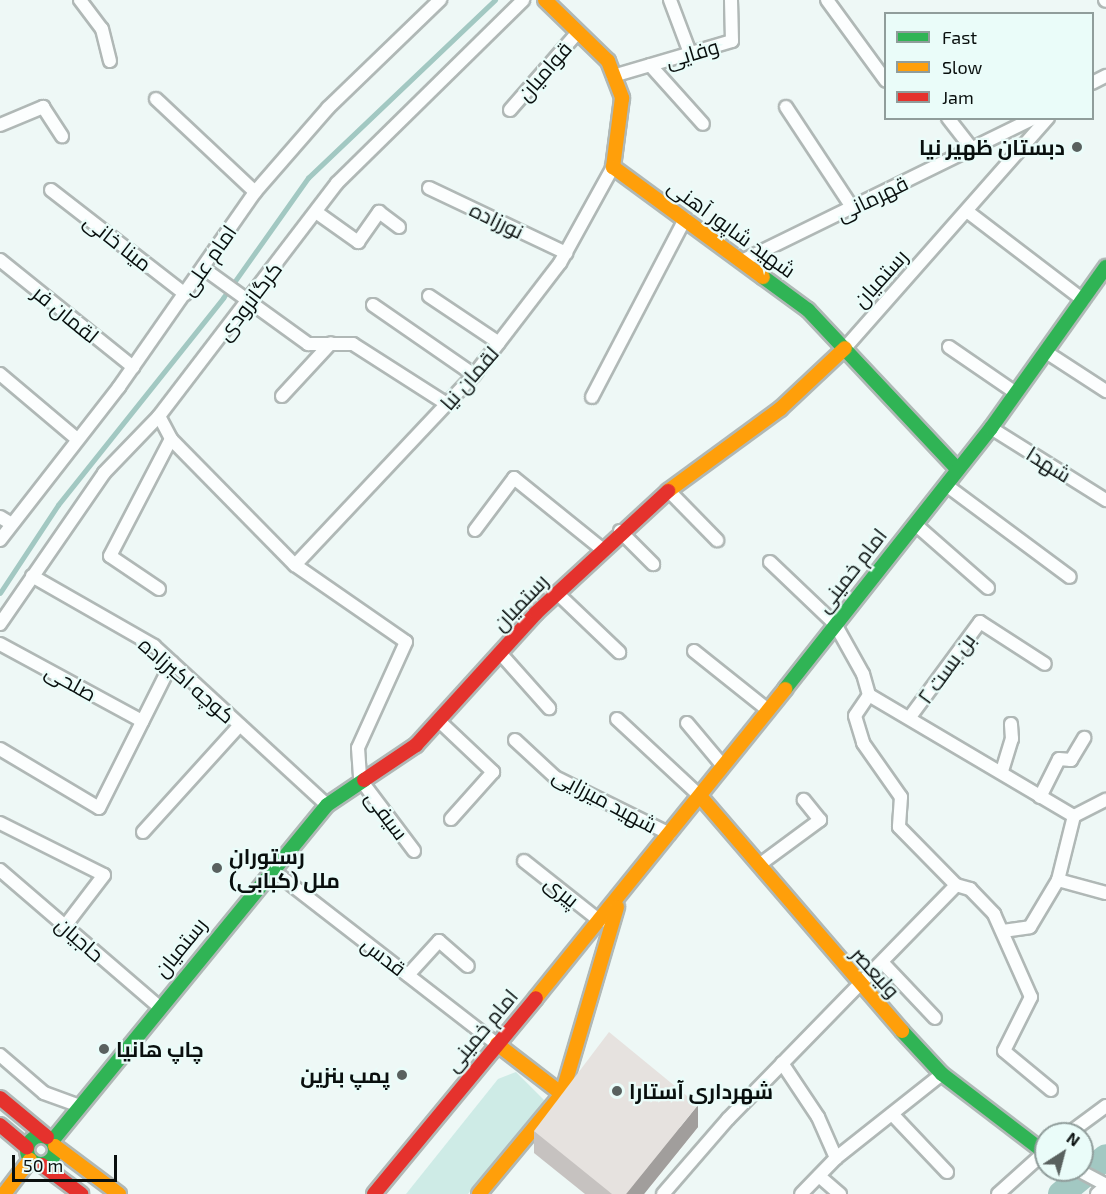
<!DOCTYPE html>
<meta charset="utf-8">
<style>
body{margin:0}
#map{position:relative;width:1106px;height:1194px;overflow:hidden;background:#eef8f6;font-family:"Exo 2",Cairo,sans-serif}
div>[style]{position:absolute}
[style*='--x']{left:calc(var(--x)*1px);top:calc(var(--y)*1px);width:calc(var(--w)*1px);rotate:calc(var(--a)*1deg)}
.green>*{inset:0;background:#ceebe6}
.stream>*{height:4.5px;margin:-2.25px;padding:0 2.25px;transform-origin:2.25px;border-radius:2.25px;background:#a2c8c2}
.river>*{height:26px;margin:-13px;padding:0 13px;transform-origin:13px;border-radius:13px;background:#a2c8c2}
.roads{filter:drop-shadow(2px 0 #b0b8b6) drop-shadow(-2px 0 #b0b8b6) drop-shadow(0 2px #b0b8b6) drop-shadow(0 -2px #b0b8b6)}
.street>*{height:12px;margin:-6px;padding:0 6px;transform-origin:6px;border-radius:6px;background:#fcfefe}
.fast>*{height:14px;margin:-7px;padding:0 7px;transform-origin:7px;border-radius:7px;background:#30b455}
.fast>.ring{margin:-7px;padding:0;box-sizing:content-box;background:none;border:14px solid #30b455;border-radius:50%}
.slow>*{height:14px;margin:-7px;padding:0 7px;transform-origin:7px;border-radius:7px;background:#ff9f0a}
.jam>*{height:14px;margin:-7px;padding:0 7px;transform-origin:7px;border-radius:7px;background:#e5322d}
.wall>*{inset:0;background:#c6c2c0}
.shaded-wall>*{inset:0;background:#a19e9c}
.building>*{inset:0;background:#e6e2df}
.dots>*{width:16px;height:16px;translate:-50% -50%;box-sizing:border-box;border:3px solid #eafcf9;border-radius:50%}
span{translate:-50% -50%;white-space:nowrap;text-align:center;line-height:1.15;-webkit-text-stroke:4.5px #eafcf9;paint-order:stroke}
.street-label{font-size:21px;color:#090f0e}
.poi-label{font-size:21px;color:#090f0e;font-weight:700}
.right{translate:-100% -50%;text-align:right}
.left{translate:0 -50%;text-align:left}
.legend{position:absolute;left:884px;top:12px;width:210px;height:108px;box-sizing:border-box;background:#eafcf9;border:2px solid #909d9b;margin:0;padding:8px 10px;list-style:none;font-size:18px;color:#090f0e}
.legend li{display:flex;align-items:center;gap:12px;height:30px}
.legend b{width:30px;border:2px solid #909d9b}
.north{position:absolute;left:1034px;top:1122px;width:60px;height:60px;box-sizing:border-box;background:#eafcf9;border:2px solid #909d9b;border-radius:50%;rotate:36deg;font-size:16px;font-weight:700;line-height:24px;text-align:center;color:#090f0e}
.north::after{content:'';display:block;margin:auto;width:21px;height:27px;background:#59615f;clip-path:polygon(50% 0,100% 100%,50% 72%,0 100%)}
.scale{position:absolute;left:12px;top:1155px;width:105px;height:27px;box-sizing:border-box;border:3px solid #090f0e;border-top:0;padding-left:8px;font-size:18px;line-height:21px;white-space:nowrap;color:#090f0e;-webkit-text-stroke:4px #eafcf9;paint-order:stroke}
</style>
<div id="map">
<div class="green">
<div style="clip-path:polygon(516px 1072px,546px 1102px,468px 1194px,406px 1194px,498px 1079px)"></div>
</div>
<div class="stream">
<div style="--x:0;--y:593;--w:105;--a:-56.6"></div>
<div style="--x:58;--y:505;--w:265;--a:-51.4"></div>
<div style="--x:223;--y:298;--w:147;--a:-54.7"></div>
<div style="--x:308;--y:178;--w:258;--a:-43.6"></div>
</div>
<div class="river">
<div style="--x:1061;--y:1194;--w:58;--a:-39.4"></div>
</div>
<div class="roads">
<div class="street">
<div style="--x:80;--y:0;--w:36;--a:53"></div>
<div style="--x:102;--y:29;--w:33;--a:76"></div>
<div style="--x:670;--y:0;--w:57;--a:69.3"></div>
<div style="--x:827;--y:0;--w:100;--a:53.9"></div>
<div style="--x:1105;--y:0;--w:1;--a:45"></div>
<div style="--x:650;--y:65;--w:79;--a:48.1"></div>
<div style="--x:613;--y:76;--w:124;--a:-16.4"></div>
<div style="--x:732;--y:41;--w:41;--a:-91.4"></div>
<div style="--x:1092;--y:83;--w:16;--a:-27"></div>
<div style="--x:156;--y:99;--w:136;--a:43.2"></div>
<div style="--x:786;--y:107;--w:120;--a:56.6"></div>
<div style="--x:510;--y:110;--w:103;--a:-48.9"></div>
<div style="--x:948;--y:118;--w:39;--a:52"></div>
<div style="--x:0;--y:125;--w:47;--a:-22.7"></div>
<div style="--x:43;--y:107;--w:35;--a:57"></div>
<div style="--x:429;--y:188;--w:152;--a:25.4"></div>
<div style="--x:51;--y:190;--w:170;--a:37.8"></div>
<div style="--x:316;--y:212;--w:52;--a:35.5"></div>
<div style="--x:358;--y:242;--w:37;--a:-55"></div>
<div style="--x:379;--y:212;--w:25;--a:37"></div>
<div style="--x:968;--y:212;--w:145;--a:37.4"></div>
<div style="--x:0;--y:260;--w:171;--a:38.8"></div>
<div style="--x:742;--y:261;--w:325;--a:-26.1"></div>
<div style="--x:203;--y:268;--w:130;--a:35.9"></div>
<div style="--x:308;--y:344;--w:45;--a:0"></div>
<div style="--x:353;--y:344;--w:112;--a:32.6"></div>
<div style="--x:429;--y:296;--w:84;--a:33.9"></div>
<div style="--x:373;--y:305;--w:123;--a:34.7"></div>
<div style="--x:949;--y:347;--w:81;--a:34.5"></div>
<div style="--x:845;--y:348;--w:307;--a:-48.6"></div>
<div style="--x:1046;--y:352;--w:72;--a:33"></div>
<div style="--x:0;--y:374;--w:101;--a:40.2"></div>
<div style="--x:282;--y:396;--w:72;--a:-47.2"></div>
<div style="--x:592;--y:397;--w:201;--a:-62.4"></div>
<div style="--x:159;--y:416;--w:26;--a:62"></div>
<div style="--x:171;--y:439;--w:177;--a:45.5"></div>
<div style="--x:295;--y:565;--w:135;--a:34.7"></div>
<div style="--x:406;--y:642;--w:116;--a:114.4"></div>
<div style="--x:358;--y:748;--w:31;--a:86"></div>
<div style="--x:360;--y:779;--w:90;--a:53.1"></div>
<div style="--x:991;--y:428;--w:136;--a:32.1"></div>
<div style="--x:946;--y:485;--w:154;--a:36.6"></div>
<div style="--x:669;--y:491;--w:69;--a:45.6"></div>
<div style="--x:0;--y:517;--w:12;--a:31"></div>
<div style="--x:915;--y:524;--w:97;--a:41.2"></div>
<div style="--x:475;--y:530;--w:65;--a:-53.1"></div>
<div style="--x:514;--y:478;--w:113;--a:38.9"></div>
<div style="--x:620;--y:531;--w:47;--a:45"></div>
<div style="--x:0;--y:540;--w:194;--a:-52.1"></div>
<div style="--x:119;--y:387;--w:238;--a:-55.1"></div>
<div style="--x:255;--y:192;--w:111;--a:-49"></div>
<div style="--x:328;--y:108;--w:156;--a:-44"></div>
<div style="--x:770;--y:562;--w:90;--a:43.6"></div>
<div style="--x:835;--y:624;--w:57;--a:60.8"></div>
<div style="--x:863;--y:674;--w:22;--a:74"></div>
<div style="--x:869;--y:695;--w:25;--a:124"></div>
<div style="--x:855;--y:716;--w:28;--a:73"></div>
<div style="--x:863;--y:743;--w:66;--a:54.9"></div>
<div style="--x:901;--y:797;--w:30;--a:94"></div>
<div style="--x:899;--y:827;--w:81;--a:45.5"></div>
<div style="--x:295;--y:565;--w:261;--a:-46.7"></div>
<div style="--x:474;--y:375;--w:141;--a:-52.5"></div>
<div style="--x:560;--y:263;--w:110;--a:-61.1"></div>
<div style="--x:32;--y:576;--w:141;--a:29.8"></div>
<div style="--x:154;--y:646;--w:235;--a:42.6"></div>
<div style="--x:159;--y:589;--w:59;--a:-146"></div>
<div style="--x:110;--y:556;--w:132;--a:-62.5"></div>
<div style="--x:557;--y:593;--w:86;--a:43.6"></div>
<div style="--x:0;--y:624;--w:183;--a:-55.4"></div>
<div style="--x:104;--y:473;--w:79;--a:-46"></div>
<div style="--x:159;--y:416;--w:293;--a:-52.6"></div>
<div style="--x:337;--y:183;--w:261;--a:-44.5"></div>
<div style="--x:0;--y:644;--w:162;--a:28.5"></div>
<div style="--x:694;--y:651;--w:95;--a:38.6"></div>
<div style="--x:500;--y:653;--w:74;--a:48.3"></div>
<div style="--x:869;--y:695;--w:238;--a:30.6"></div>
<div style="--x:910;--y:717;--w:118;--a:-53.6"></div>
<div style="--x:980;--y:622;--w:77;--a:32.9"></div>
<div style="--x:617;--y:719;--w:113;--a:42.9"></div>
<div style="--x:438;--y:720;--w:76;--a:43.4"></div>
<div style="--x:493;--y:772;--w:63;--a:131.8"></div>
<div style="--x:687;--y:723;--w:56;--a:50.1"></div>
<div style="--x:515;--y:740;--w:54;--a:42.8"></div>
<div style="--x:555;--y:777;--w:128;--a:26.4"></div>
<div style="--x:0;--y:749;--w:115;--a:30.8"></div>
<div style="--x:99;--y:808;--w:163;--a:-63.4"></div>
<div style="--x:1002;--y:771;--w:34;--a:-73"></div>
<div style="--x:1012;--y:739;--w:15;--a:-94"></div>
<div style="--x:1040;--y:797;--w:42;--a:-63.4"></div>
<div style="--x:1059;--y:759;--w:12;--a:5"></div>
<div style="--x:1071;--y:760;--w:26;--a:-59"></div>
<div style="--x:0;--y:823;--w:116;--a:26.6"></div>
<div style="--x:104;--y:875;--w:64;--a:127.4"></div>
<div style="--x:143;--y:832;--w:144;--a:-47.8"></div>
<div style="--x:524;--y:861;--w:97;--a:38.3"></div>
<div style="--x:759;--y:865;--w:76;--a:-36.4"></div>
<div style="--x:820;--y:820;--w:26;--a:-129"></div>
<div style="--x:271;--y:869;--w:286;--a:37.8"></div>
<div style="--x:0;--y:870;--w:210;--a:40.7"></div>
<div style="--x:1058;--y:880;--w:50;--a:15.2"></div>
<div style="--x:956;--y:885;--w:15;--a:16"></div>
<div style="--x:970;--y:889;--w:35;--a:46"></div>
<div style="--x:994;--y:914;--w:91;--a:66"></div>
<div style="--x:1031;--y:997;--w:60;--a:116.6"></div>
<div style="--x:1004;--y:1051;--w:61;--a:39.7"></div>
<div style="--x:1003;--y:931;--w:27;--a:-8"></div>
<div style="--x:1030;--y:927;--w:55;--a:-59.2"></div>
<div style="--x:1058;--y:880;--w:66;--a:-76"></div>
<div style="--x:1074;--y:816;--w:36;--a:-27"></div>
<div style="--x:882;--y:962;--w:77;--a:46.6"></div>
<div style="--x:408;--y:975;--w:46;--a:-47.6"></div>
<div style="--x:439;--y:941;--w:38;--a:41"></div>
<div style="--x:0;--y:1055;--w:58;--a:40.8"></div>
<div style="--x:44;--y:1093;--w:37;--a:20"></div>
<div style="--x:782;--y:1063;--w:65;--a:56.3"></div>
<div style="--x:818;--y:1117;--w:45;--a:66.3"></div>
<div style="--x:836;--y:1158;--w:50;--a:134.2"></div>
<div style="--x:892;--y:1114;--w:80;--a:46.5"></div>
<div style="--x:1068;--y:1134;--w:47;--a:-36.4"></div>
<div style="--x:836;--y:1158;--w:135;--a:-38.4"></div>
<div style="--x:1078;--y:1170;--w:32;--a:28"></div>
<div style="--x:819;--y:1176;--w:28;--a:41"></div>
<div style="--x:663;--y:1194;--w:99;--a:-49.1"></div>
<div style="--x:728;--y:1119;--w:327;--a:-45.7"></div>
<div style="--x:998;--y:1194;--w:64;--a:-41.9"></div>
<div style="--x:1097;--y:1194;--w:12;--a:-42"></div>
</div>
<div class="fast">
<div style="--x:763;--y:277;--w:56;--a:36.3"></div>
<div style="--x:808;--y:310;--w:219;--a:46.8"></div>
<div style="--x:785;--y:689;--w:333;--a:-51.7"></div>
<div style="--x:991;--y:428;--w:198;--a:-54.5"></div>
<div style="--x:902;--y:1031;--w:59;--a:47.1"></div>
<div style="--x:942;--y:1074;--w:128;--a:37.4"></div>
<div class="ring" style="left:27px;top:1136px;width:14px;height:14px"></div>
<div style="--x:52;--y:1141;--w:434;--a:-50.7"></div>
<div style="--x:327;--y:805;--w:45;--a:-34"></div>
</div>
<div class="slow">
<div style="--x:545;--y:0;--w:88;--a:44.1"></div>
<div style="--x:608;--y:61;--w:40;--a:69"></div>
<div style="--x:622;--y:98;--w:70;--a:97.4"></div>
<div style="--x:613;--y:167;--w:186;--a:36.3"></div>
<div style="--x:668;--y:491;--w:139;--a:-36.2"></div>
<div style="--x:780;--y:409;--w:89;--a:-43.2"></div>
<div style="--x:700;--y:796;--w:310;--a:49.3"></div>
<div style="--x:536;--y:998;--w:397;--a:-51.1"></div>
<div style="--x:497;--y:1044;--w:82;--a:37.6"></div>
<div style="--x:55;--y:1146;--w:80;--a:36.9"></div>
<div style="--x:4;--y:1194;--w:43;--a:-52.6"></div>
<div style="--x:479;--y:1194;--w:130;--a:-50.3"></div>
<div style="--x:562;--y:1094;--w:195;--a:-73.6"></div>
</div>
<div class="jam">
<div style="--x:364;--y:780;--w:63;--a:-33.9"></div>
<div style="--x:416;--y:745;--w:178;--a:-47.7"></div>
<div style="--x:536;--y:613;--w:180;--a:-42.7"></div>
<div style="--x:0;--y:1098;--w:61;--a:39.7"></div>
<div style="--x:0;--y:1125;--w:35;--a:40"></div>
<div style="--x:42;--y:1165;--w:49;--a:36.6"></div>
<div style="--x:374;--y:1194;--w:254;--a:-50.4"></div>
</div>
</div>
<div class="wall">
<div style="clip-path:polygon(698px 1127px,644px 1194px,585px 1194px,534px 1153px,534px 1131px)"></div>
</div>
<div class="shaded-wall">
<div style="clip-path:polygon(698px 1105px,698px 1127px,644px 1194px,626px 1194px)"></div>
</div>
<div class="building">
<div style="clip-path:polygon(609px 1032px,698px 1105px,626px 1194px,612px 1194px,534px 1131px)"></div>
</div>
<div class="dots">
<div style="left:1077px;top:147px;background:#59615f"></div>
<div style="left:217px;top:868px;background:#59615f"></div>
<div style="left:104px;top:1049px;background:#59615f"></div>
<div style="left:402px;top:1075px;background:#59615f"></div>
<div style="left:617px;top:1091px;background:#59615f"></div>
</div>
<div class="street-label">
<span style="left:692px;top:53px;rotate:-17deg">وفایی</span>
<span style="left:544px;top:71px;rotate:-49deg">قوامیان</span>
<span style="left:872px;top:198px;rotate:-26deg">قهرمانی</span>
<span style="left:497px;top:220px;rotate:26deg">نورزاده</span>
<span style="left:732px;top:228px;rotate:36deg">شهید شاپور آهنی</span>
<span style="left:118px;top:242px;rotate:38deg">مینا خانی</span>
<span style="left:208px;top:260px;rotate:-55deg">امام علی</span>
<span style="left:880px;top:278px;rotate:-48deg">رستمیان</span>
<span style="left:249px;top:301px;rotate:-53deg">کرگانرودی</span>
<span style="left:66px;top:314px;rotate:39deg">لقمان فر</span>
<span style="left:469px;top:378px;rotate:-49deg">لقمان نیا</span>
<span style="left:1049px;top:464px;rotate:32deg">شهدا</span>
<span style="left:851px;top:570px;rotate:-52deg">امام خمینی</span>
<span style="left:520px;top:602px;rotate:-46deg">رستمیان</span>
<span style="left:946px;top:668px;rotate:-54deg">بن بست ۲</span>
<span style="left:187px;top:680px;rotate:41deg">کوچه اکبرزاده</span>
<span style="left:71px;top:682px;rotate:29deg">صلحی</span>
<span style="left:605px;top:800px;rotate:28deg">شهید میرزایی</span>
<span style="left:387px;top:815px;rotate:53deg">سیفی</span>
<span style="left:562px;top:891px;rotate:39deg">پیری</span>
<span style="left:80px;top:939px;rotate:41deg">حاجیان</span>
<span style="left:180px;top:947px;rotate:-51deg">رستمیان</span>
<span style="left:384px;top:956px;rotate:38deg">قدس</span>
<span style="left:876px;top:972px;rotate:48deg">ولیعصر</span>
<span style="left:481px;top:1030px;rotate:-50deg">امام خمینی</span>
</div>
<div class="poi-label">
<span class="right" style="left:1065px;top:147px">دبستان ظهیر نیا</span>
<span class="left" style="left:229px;top:868px">رستوران<br>ملل (کبابی)</span>
<span class="left" style="left:116px;top:1049px">چاپ هانیا</span>
<span class="right" style="left:390px;top:1075px">پمپ بنزین</span>
<span class="left" style="left:629px;top:1091px">شهرداری آستارا</span>
</div>
<ul class="legend">
<li><b style="height:8px;background:#30b455"></b>Fast</li>
<li><b style="height:8px;background:#ff9f0a"></b>Slow</li>
<li><b style="height:8px;background:#e5322d"></b>Jam</li>
</ul>
<div class="north">N</div>
<div class="scale">50 m</div>
</div>
